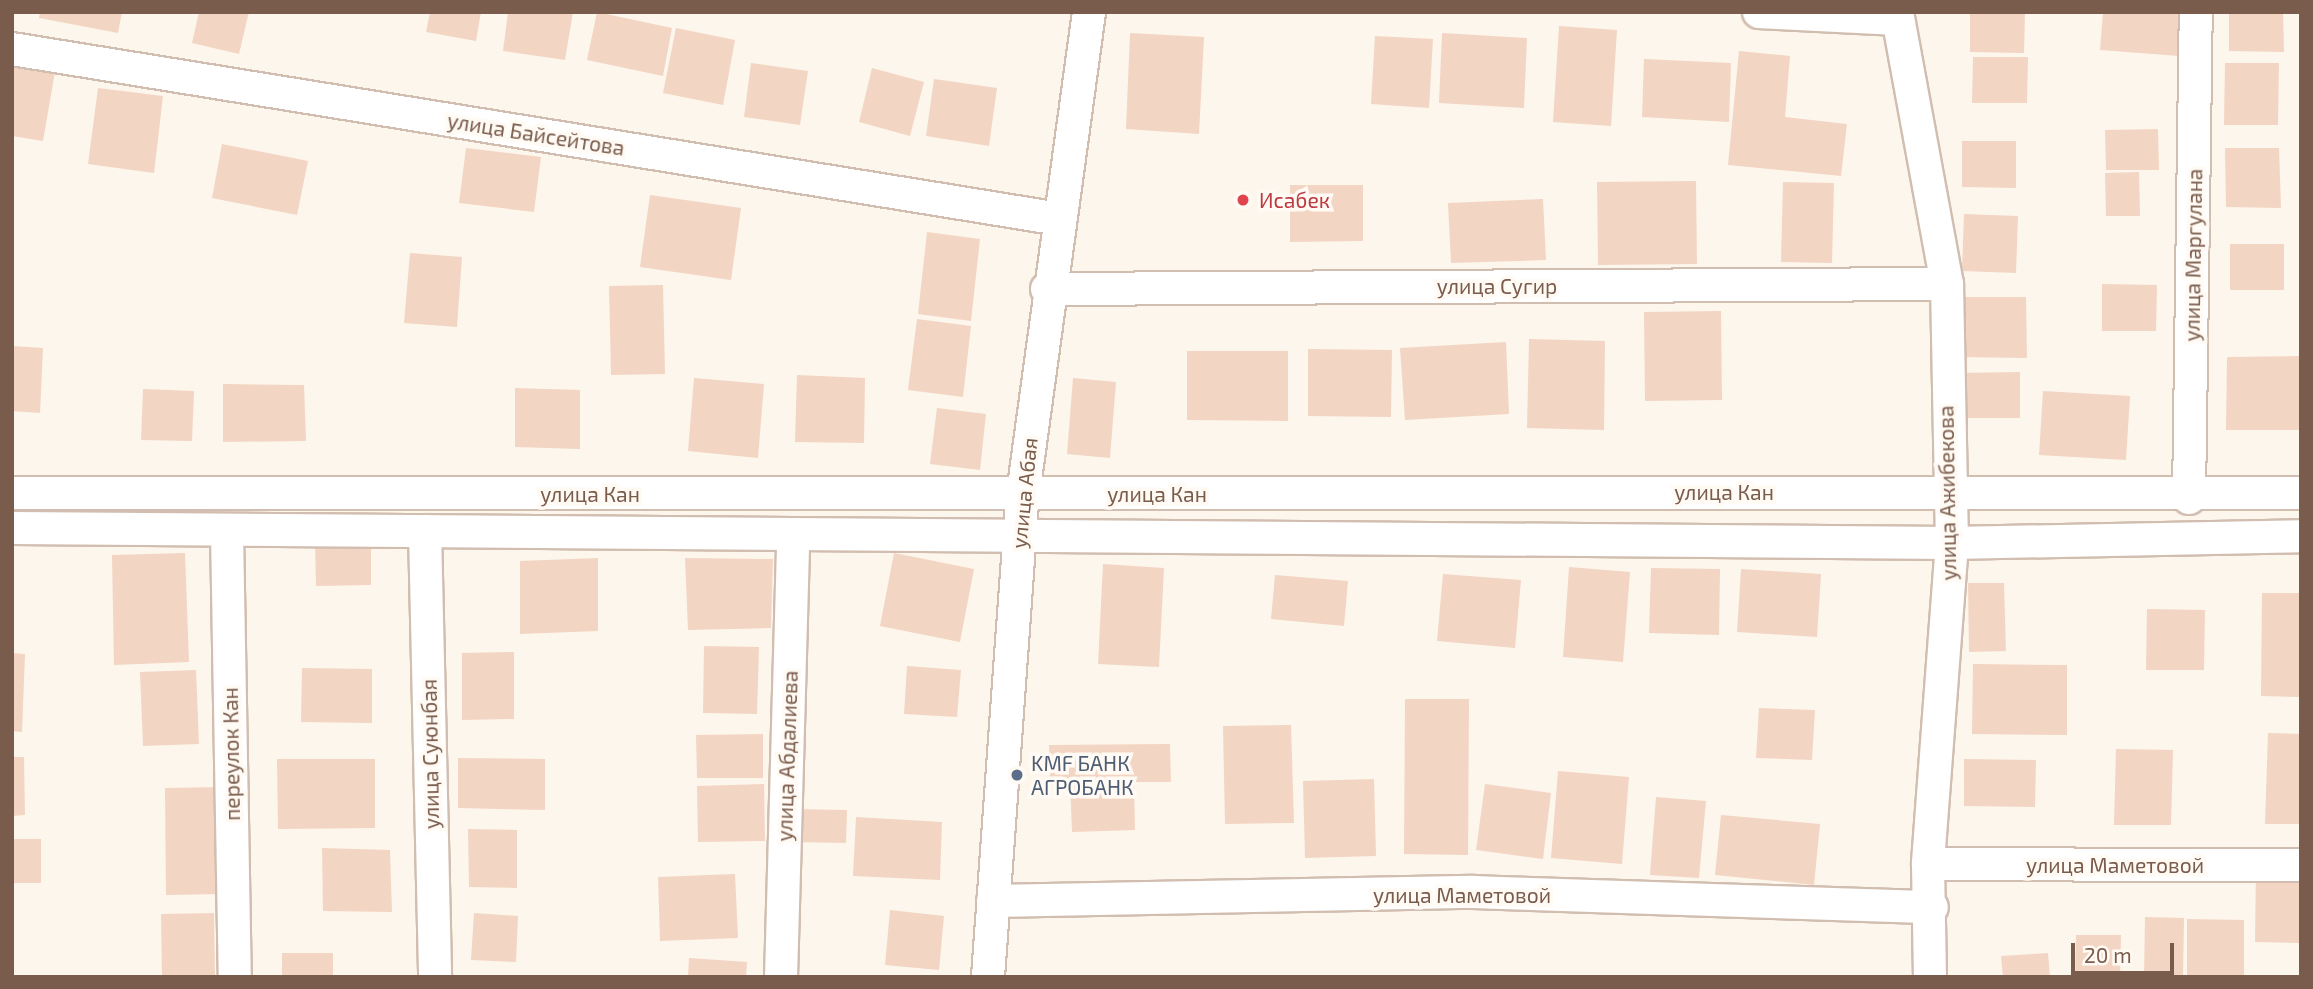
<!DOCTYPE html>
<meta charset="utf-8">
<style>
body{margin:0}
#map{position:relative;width:2313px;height:989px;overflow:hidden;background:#fdf6ec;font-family:"Exo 2",sans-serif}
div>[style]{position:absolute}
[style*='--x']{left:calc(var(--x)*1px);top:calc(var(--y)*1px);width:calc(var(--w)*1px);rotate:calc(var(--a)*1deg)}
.building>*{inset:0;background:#f3d5c3}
.roads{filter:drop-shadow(2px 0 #d1beb0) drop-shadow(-2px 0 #d1beb0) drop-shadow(0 2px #d1beb0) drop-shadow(0 -2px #d1beb0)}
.street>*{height:32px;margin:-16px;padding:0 16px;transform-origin:16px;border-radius:16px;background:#fff}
.dots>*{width:19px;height:19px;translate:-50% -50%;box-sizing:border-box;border:4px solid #fffaf3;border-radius:50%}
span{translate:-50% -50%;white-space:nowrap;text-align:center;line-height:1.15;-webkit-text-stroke:7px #fffaf3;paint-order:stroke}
.street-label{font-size:21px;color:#7a5c4d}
.health-label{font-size:21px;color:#be3a42}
.left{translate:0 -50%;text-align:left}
.service-label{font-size:21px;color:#4e5e75}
.frame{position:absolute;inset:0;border:14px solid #7a5c4d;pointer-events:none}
.scale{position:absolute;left:2071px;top:943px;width:103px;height:32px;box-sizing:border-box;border:4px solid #7a5c4d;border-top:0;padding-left:9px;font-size:21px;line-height:24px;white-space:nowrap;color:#7a5c4d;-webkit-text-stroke:5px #fffaf3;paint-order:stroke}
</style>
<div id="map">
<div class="building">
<div style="clip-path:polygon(40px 12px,122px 12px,118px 33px,39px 18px)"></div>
<div style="clip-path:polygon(199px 12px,249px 12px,239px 54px,192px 43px)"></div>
<div style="clip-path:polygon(430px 12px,481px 12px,476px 41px,426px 32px)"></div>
<div style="clip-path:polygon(508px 12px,573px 12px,565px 60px,503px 51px)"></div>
<div style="clip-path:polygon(597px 12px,672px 28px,663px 76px,587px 60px)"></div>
<div style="clip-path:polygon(1970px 12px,2025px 12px,2024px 53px,1970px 52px)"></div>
<div style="clip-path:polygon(2103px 12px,2182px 12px,2179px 56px,2100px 50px)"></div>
<div style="clip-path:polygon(2229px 12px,2283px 12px,2284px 52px,2229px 51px)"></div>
<div style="clip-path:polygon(1559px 26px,1617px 30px,1611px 126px,1553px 122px)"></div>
<div style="clip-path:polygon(676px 28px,735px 40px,723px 105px,663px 93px)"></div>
<div style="clip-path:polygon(1130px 33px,1204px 37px,1199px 134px,1126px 129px)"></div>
<div style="clip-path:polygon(1442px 33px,1527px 38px,1524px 108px,1439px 103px)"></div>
<div style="clip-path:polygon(1375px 36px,1433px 39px,1429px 108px,1371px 104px)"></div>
<div style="clip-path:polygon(1739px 51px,1790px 56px,1785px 117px,1847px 124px,1841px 176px,1728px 165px)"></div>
<div style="clip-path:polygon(1973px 57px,2028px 57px,2027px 103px,1972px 103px)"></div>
<div style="clip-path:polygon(1644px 59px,1731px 63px,1729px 122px,1642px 117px)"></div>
<div style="clip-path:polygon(751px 63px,808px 71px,800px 125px,744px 117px)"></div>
<div style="clip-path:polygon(2225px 63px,2279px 63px,2278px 125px,2224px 125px)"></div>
<div style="clip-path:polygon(12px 66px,55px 72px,43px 141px,12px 136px)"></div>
<div style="clip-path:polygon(872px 68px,924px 82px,910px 136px,859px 122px)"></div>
<div style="clip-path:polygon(934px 79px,997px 88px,989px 146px,926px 136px)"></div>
<div style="clip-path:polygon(98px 88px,163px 96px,154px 173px,88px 164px)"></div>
<div style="clip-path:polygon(2158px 129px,2159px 170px,2106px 170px,2105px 130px)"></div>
<div style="clip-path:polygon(1962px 141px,2016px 141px,2016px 188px,1962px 187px)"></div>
<div style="clip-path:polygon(222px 144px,308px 161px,297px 215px,212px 198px)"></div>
<div style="clip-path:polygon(466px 148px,541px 157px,534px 212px,459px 203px)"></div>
<div style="clip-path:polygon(2225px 148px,2279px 148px,2281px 208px,2226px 207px)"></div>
<div style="clip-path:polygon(2139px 172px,2140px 216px,2106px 216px,2105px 173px)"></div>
<div style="clip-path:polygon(1696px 181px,1697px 264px,1598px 265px,1597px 182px)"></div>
<div style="clip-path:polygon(1783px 182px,1834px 183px,1832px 263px,1781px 262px)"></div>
<div style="clip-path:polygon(1290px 185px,1363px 185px,1363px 241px,1290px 242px)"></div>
<div style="clip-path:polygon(650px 195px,741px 208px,731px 280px,640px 267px)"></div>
<div style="clip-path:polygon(1543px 199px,1546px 260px,1451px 263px,1448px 203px)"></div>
<div style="clip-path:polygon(1964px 214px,2018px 216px,2016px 273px,1962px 271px)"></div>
<div style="clip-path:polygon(927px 232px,980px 239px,971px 321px,918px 314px)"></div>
<div style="clip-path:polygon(2230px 244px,2284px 244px,2284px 290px,2230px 290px)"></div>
<div style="clip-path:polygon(410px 253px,462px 257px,457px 327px,404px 323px)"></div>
<div style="clip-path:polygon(2102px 284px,2157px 285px,2156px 331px,2102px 331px)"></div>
<div style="clip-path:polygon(663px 285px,665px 374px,611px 375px,609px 286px)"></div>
<div style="clip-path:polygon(1957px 297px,2026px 297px,2027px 358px,1957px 357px)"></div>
<div style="clip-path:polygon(1721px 311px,1722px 400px,1645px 401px,1644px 312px)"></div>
<div style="clip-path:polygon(917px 319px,971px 326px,963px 397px,908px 390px)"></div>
<div style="clip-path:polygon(1529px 339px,1605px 341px,1604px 430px,1527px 428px)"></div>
<div style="clip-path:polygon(1506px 342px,1509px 414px,1405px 420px,1400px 348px)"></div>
<div style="clip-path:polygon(12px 346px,43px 348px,40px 413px,12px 411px)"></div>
<div style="clip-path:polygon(1308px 349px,1392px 350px,1391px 417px,1308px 416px)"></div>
<div style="clip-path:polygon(1187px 351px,1288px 351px,1288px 421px,1187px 420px)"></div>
<div style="clip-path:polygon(2301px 356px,2301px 430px,2226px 430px,2227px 357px)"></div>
<div style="clip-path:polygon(2020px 372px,2020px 418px,1954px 418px,1954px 373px)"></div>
<div style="clip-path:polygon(797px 375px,865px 378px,864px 443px,795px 442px)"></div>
<div style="clip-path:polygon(694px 378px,764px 384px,758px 458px,688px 451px)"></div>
<div style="clip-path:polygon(1073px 378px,1116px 382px,1110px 458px,1067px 454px)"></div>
<div style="clip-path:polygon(223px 384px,304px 385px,306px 441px,223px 442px)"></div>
<div style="clip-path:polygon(515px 388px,580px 390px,580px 449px,515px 447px)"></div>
<div style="clip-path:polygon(143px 389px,194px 391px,192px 441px,141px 440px)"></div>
<div style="clip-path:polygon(2043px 391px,2130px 396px,2126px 460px,2039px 455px)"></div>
<div style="clip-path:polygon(937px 408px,986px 414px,980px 470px,930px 464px)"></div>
<div style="clip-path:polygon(371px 540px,371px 585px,316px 586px,315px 541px)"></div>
<div style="clip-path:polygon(185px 553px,189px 662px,114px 665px,112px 555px)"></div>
<div style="clip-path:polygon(894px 553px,974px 569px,960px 642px,880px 626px)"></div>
<div style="clip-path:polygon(598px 558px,598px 631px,520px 634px,520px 561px)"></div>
<div style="clip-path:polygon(685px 558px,773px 559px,771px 628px,688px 630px)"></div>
<div style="clip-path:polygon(1103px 564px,1164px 568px,1159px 667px,1098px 664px)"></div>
<div style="clip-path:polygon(1569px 567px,1630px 572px,1623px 662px,1563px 657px)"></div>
<div style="clip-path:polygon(1651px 568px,1720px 569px,1719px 635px,1649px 633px)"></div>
<div style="clip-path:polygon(1741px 569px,1821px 574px,1817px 637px,1737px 632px)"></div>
<div style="clip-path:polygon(1443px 574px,1521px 580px,1515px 648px,1437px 641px)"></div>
<div style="clip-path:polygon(1275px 575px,1348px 581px,1344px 626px,1271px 619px)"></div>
<div style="clip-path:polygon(1968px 583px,2004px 583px,2006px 651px,1969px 652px)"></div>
<div style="clip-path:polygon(2262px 593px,2301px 593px,2301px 697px,2261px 696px)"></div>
<div style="clip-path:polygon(2147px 609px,2205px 610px,2204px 670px,2146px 670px)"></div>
<div style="clip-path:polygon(704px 646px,759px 647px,757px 714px,703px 713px)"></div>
<div style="clip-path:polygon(514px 652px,514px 719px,462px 720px,462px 653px)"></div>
<div style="clip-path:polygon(12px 653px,25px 654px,22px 732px,12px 731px)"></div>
<div style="clip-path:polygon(1973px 664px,2067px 665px,2067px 735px,1972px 734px)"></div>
<div style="clip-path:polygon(907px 666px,961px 670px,957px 717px,904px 714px)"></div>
<div style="clip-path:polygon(302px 668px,372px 669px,372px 723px,301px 722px)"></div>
<div style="clip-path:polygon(196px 670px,199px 744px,143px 746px,140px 672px)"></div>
<div style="clip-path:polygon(1405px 699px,1469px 699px,1468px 855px,1404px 854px)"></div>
<div style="clip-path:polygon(1759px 708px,1815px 710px,1812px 760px,1756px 758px)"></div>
<div style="clip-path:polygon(1291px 725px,1294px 823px,1225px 824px,1223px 726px)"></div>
<div style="clip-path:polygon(2268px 733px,2301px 734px,2301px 824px,2265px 824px)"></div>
<div style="clip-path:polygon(763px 734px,763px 778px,697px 778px,696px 735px)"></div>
<div style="clip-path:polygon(1170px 744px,1171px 782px,1134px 782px,1135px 830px,1072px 832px,1070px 783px,1050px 783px,1049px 745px)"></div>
<div style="clip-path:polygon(2116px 749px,2173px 750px,2171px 825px,2114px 825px)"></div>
<div style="clip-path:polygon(12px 757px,24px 757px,25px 815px,12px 816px)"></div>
<div style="clip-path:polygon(458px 758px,545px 759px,545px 810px,458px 808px)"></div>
<div style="clip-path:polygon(277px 759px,375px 759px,375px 828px,278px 829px)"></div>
<div style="clip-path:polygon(1964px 759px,2036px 760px,2035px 807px,1964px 806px)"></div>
<div style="clip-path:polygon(1558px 771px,1629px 777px,1622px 864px,1551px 858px)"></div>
<div style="clip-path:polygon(1374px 779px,1376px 856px,1305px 858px,1303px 781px)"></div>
<div style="clip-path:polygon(764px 784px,765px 841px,698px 842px,697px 786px)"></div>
<div style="clip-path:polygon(1485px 784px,1551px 793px,1543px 859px,1476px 850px)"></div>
<div style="clip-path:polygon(222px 787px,223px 894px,166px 895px,165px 788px)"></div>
<div style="clip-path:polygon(1656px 797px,1706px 801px,1699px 878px,1650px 875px)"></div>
<div style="clip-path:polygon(790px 809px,847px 810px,846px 843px,789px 842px)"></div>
<div style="clip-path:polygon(1721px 815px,1820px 824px,1814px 885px,1715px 875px)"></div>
<div style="clip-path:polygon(856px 817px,942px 822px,940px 880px,853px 876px)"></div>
<div style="clip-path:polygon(468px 829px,517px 830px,517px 888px,469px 887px)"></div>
<div style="clip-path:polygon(12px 839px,41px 839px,41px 883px,12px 883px)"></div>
<div style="clip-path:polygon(322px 848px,390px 850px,392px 912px,323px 911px)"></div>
<div style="clip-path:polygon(2256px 867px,2301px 868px,2301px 943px,2255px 942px)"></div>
<div style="clip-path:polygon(735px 874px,738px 938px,660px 941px,658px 877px)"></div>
<div style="clip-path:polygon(890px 910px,944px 916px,939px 970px,885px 965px)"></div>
<div style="clip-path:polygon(214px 913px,215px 977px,162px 977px,161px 914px)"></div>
<div style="clip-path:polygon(474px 913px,518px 916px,516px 962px,471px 960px)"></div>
<div style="clip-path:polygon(2145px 917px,2184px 918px,2183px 977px,2144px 977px)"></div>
<div style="clip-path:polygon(2187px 919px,2244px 920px,2244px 977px,2187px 977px)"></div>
<div style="clip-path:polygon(2076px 935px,2121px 935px,2120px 977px,2075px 977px)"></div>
<div style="clip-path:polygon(282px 953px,333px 953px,333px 977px,282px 977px)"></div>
<div style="clip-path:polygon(2048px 953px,2050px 977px,2003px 977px,2001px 956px)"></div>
<div style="clip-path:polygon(689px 958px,747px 962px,746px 977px,688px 977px)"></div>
</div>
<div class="roads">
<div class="street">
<div style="--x:1759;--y:12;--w:138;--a:2.9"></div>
<div style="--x:1897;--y:12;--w:277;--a:79.6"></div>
<div style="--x:1947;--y:284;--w:259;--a:88.9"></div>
<div style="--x:1952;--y:543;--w:322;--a:94.3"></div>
<div style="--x:1928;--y:864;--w:113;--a:89"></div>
<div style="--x:12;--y:49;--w:1061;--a:9.22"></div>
<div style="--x:1047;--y:289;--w:900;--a:-0.32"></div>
<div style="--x:12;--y:493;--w:2289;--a:0"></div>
<div style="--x:2189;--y:498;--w:486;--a:-89.2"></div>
<div style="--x:12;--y:528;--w:1940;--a:0.44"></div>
<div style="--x:1952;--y:543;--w:349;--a:-1.1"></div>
<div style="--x:227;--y:531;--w:446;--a:89"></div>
<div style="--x:425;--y:531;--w:446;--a:88.7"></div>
<div style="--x:1928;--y:864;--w:373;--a:0.2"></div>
<div style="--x:993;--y:901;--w:480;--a:-1.1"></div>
<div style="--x:1473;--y:892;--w:459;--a:1.9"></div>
<div style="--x:781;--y:977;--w:442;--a:-88.4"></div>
<div style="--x:988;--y:977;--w:484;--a:-85.9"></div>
<div style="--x:1023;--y:494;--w:486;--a:-82.2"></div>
</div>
</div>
<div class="dots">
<div style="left:1243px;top:200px;background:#e0444e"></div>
<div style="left:1017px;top:775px;background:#5c6f8a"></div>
</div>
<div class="street-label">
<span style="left:536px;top:134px;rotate:9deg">улица Байсейтова</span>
<span style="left:2193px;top:255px;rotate:-89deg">улица Маргулана</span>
<span style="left:1497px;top:286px">улица Сугир</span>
<span style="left:1724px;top:492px">улица Кан</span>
<span style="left:1024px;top:493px;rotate:-84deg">улица Абая</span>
<span style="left:1947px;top:493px;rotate:-91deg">улица Ажибекова</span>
<span style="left:590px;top:494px">улица Кан</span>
<span style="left:1157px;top:494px">улица Кан</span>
<span style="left:231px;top:754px;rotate:-91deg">переулок Кан</span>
<span style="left:430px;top:754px;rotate:-91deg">улица Суюнбая</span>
<span style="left:787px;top:756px;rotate:-88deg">улица Абдалиева</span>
<span style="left:2115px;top:865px">улица Маметовой</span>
<span style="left:1462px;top:895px">улица Маметовой</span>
</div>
<div class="health-label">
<span class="left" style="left:1259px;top:200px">Иcабек</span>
</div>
<div class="service-label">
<span class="left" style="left:1031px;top:775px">KMF БАНК<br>АГРОБАНК</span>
</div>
<div class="frame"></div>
<div class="scale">20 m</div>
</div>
